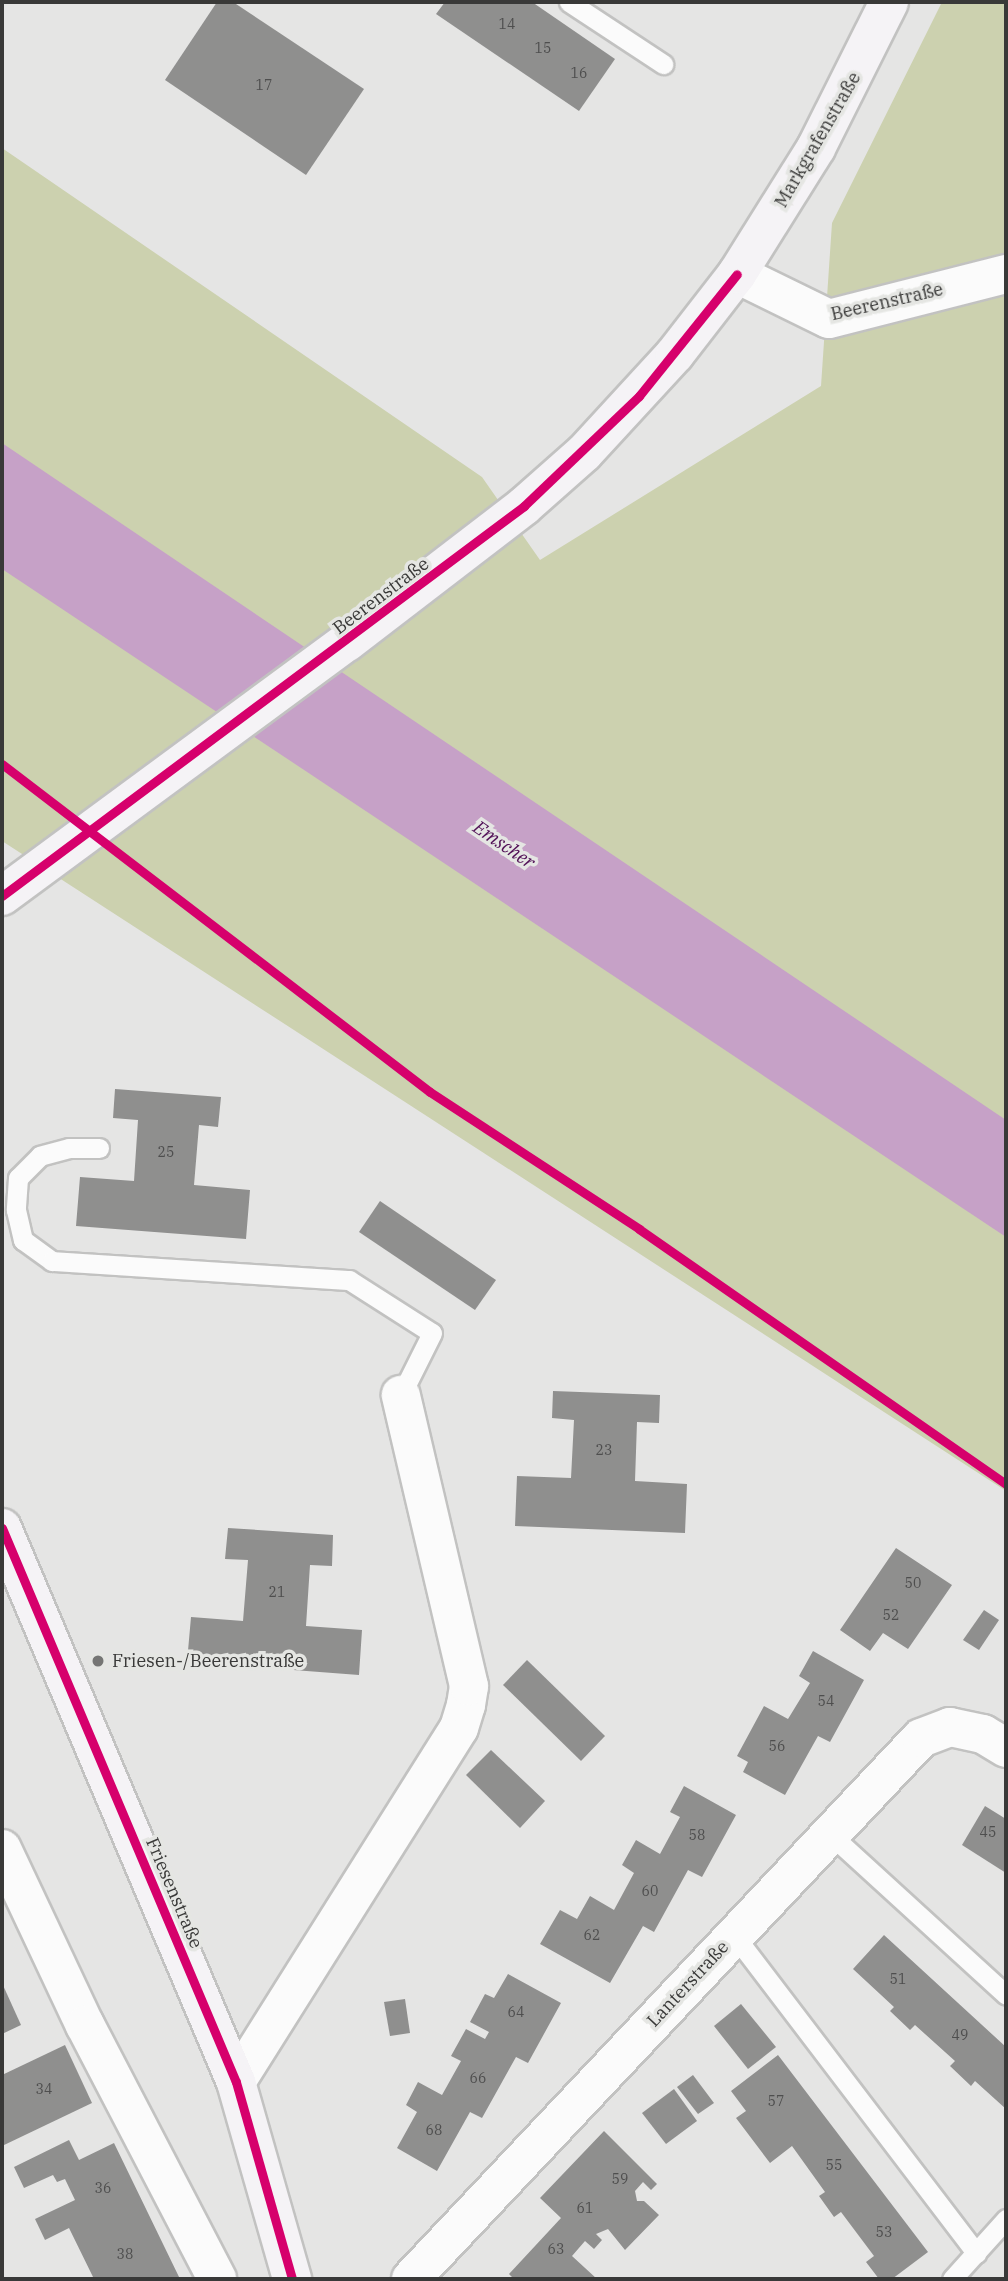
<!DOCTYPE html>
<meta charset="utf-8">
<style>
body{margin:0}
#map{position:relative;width:1008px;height:2281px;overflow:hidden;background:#e5e5e4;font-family:"IBM Plex Serif",serif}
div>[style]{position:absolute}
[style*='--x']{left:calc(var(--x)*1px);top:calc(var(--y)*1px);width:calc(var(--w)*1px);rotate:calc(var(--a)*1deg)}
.green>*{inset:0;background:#ccd1af}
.water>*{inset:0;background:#c6a1c7}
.building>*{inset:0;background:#8f8f8e}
.roads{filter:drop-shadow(2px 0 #c2c2c1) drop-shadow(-2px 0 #c2c2c1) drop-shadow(0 2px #c2c2c1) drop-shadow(0 -2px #c2c2c1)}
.service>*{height:19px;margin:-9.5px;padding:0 9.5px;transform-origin:9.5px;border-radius:9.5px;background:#fbfbfb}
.minor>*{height:38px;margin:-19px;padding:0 19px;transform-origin:19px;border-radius:19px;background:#fbfbfb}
.secondary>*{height:38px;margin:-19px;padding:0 19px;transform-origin:19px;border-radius:19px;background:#f5f3f6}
.cycleway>*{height:9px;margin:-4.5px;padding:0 4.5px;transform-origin:4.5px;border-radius:4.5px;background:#d6006c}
.dots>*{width:19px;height:19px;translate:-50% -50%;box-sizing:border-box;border:4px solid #e5e6e3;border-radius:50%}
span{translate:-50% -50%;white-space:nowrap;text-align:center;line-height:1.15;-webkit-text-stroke:7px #e5e6e3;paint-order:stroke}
.number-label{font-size:14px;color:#4e4e4e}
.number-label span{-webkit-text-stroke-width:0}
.street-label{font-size:18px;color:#393938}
.poi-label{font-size:18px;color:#393938}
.left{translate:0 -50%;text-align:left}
.water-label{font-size:19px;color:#521157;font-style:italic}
.frame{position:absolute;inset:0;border:4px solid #393938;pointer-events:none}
</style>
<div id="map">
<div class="green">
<div style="clip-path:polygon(942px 2px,1006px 2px,1006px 1491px,2px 841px,2px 148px,482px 477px,540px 560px,821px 386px,832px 223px)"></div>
</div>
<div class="water">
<div style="clip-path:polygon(2px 443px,1006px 1120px,1006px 1237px,2px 569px)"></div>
</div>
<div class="building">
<div style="clip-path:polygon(217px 2px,233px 2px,364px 89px,306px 175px,165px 80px)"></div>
<div style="clip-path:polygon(445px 2px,532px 2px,615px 59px,579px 111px,436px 14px)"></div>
<div style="clip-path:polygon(115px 1089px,221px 1097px,218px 1127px,199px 1125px,194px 1185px,250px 1190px,246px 1239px,76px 1226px,80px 1177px,134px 1181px,138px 1120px,113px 1118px)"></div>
<div style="clip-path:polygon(380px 1201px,496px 1280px,475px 1310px,359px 1232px)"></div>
<div style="clip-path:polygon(553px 1391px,660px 1395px,659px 1423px,637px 1422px,635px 1481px,687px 1484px,685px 1533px,515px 1526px,517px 1476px,571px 1478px,574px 1420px,552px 1418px)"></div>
<div style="clip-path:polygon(228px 1528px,333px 1535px,332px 1566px,310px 1565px,306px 1626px,362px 1630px,359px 1675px,187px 1662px,191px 1617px,243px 1621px,248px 1560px,225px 1559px)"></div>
<div style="clip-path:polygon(896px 1548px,952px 1585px,908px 1649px,883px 1633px,870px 1651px,840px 1630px)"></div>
<div style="clip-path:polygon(984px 1610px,999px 1620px,979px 1650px,963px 1640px)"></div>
<div style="clip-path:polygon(813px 1651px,864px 1680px,830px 1742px,818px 1736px,785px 1795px,743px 1772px,748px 1762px,737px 1756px,764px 1706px,788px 1719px,810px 1683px,799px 1676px)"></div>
<div style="clip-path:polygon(527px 1660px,605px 1736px,581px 1761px,503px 1685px)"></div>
<div style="clip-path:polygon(491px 1750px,545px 1801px,520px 1828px,466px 1775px)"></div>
<div style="clip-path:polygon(684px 1786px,736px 1815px,702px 1877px,688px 1870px,654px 1932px,643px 1926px,610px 1983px,540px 1944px,560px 1910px,577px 1919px,590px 1896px,614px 1910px,634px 1873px,622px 1865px,636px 1840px,660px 1854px,680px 1817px,670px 1812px)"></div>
<div style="clip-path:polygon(985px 1806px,1006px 1819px,1006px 1873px,962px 1845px)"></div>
<div style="clip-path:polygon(884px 1935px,1006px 2047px,1006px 2109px,975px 2081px,971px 2086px,950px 2066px,955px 2061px,915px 2025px,910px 2030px,890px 2011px,894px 2007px,853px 1969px)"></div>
<div style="clip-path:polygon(508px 1974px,561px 2003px,528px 2063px,516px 2057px,482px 2118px,470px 2112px,437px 2171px,397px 2148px,417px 2112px,406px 2105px,418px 2082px,442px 2095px,461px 2061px,451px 2056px,466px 2029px,485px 2039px,489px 2032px,470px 2022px,485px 1994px,494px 1998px)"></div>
<div style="clip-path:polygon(2px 1983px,21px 2025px,2px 2034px)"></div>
<div style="clip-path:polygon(405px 1999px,410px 2033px,390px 2036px,384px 2002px)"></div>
<div style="clip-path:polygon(741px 2004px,776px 2047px,748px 2069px,714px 2026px)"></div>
<div style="clip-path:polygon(65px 2045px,92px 2103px,2px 2146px,2px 2075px)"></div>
<div style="clip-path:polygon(778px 2055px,928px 2252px,892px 2279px,879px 2279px,866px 2262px,874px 2256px,841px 2212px,834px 2217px,819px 2196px,825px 2192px,792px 2146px,770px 2163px,736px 2118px,746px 2111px,731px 2091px)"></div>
<div style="clip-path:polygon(693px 2075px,714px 2103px,698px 2114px,677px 2087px)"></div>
<div style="clip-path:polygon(674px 2089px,697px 2121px,666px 2144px,642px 2113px)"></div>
<div style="clip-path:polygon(604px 2131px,657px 2184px,651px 2190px,643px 2182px,635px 2191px,637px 2201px,644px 2201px,659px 2215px,625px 2250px,608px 2229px,596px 2234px,602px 2240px,594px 2249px,585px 2241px,572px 2256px,597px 2279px,514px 2279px,509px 2274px,561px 2218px,540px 2198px)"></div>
<div style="clip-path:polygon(69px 2140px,79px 2160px,114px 2143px,180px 2279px,94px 2279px,69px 2228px,45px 2240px,35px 2219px,75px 2200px,65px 2179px,57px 2182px,53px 2175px,24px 2188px,14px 2167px)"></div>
</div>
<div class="roads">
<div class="service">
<div style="--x:569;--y:2;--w:113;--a:33.4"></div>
<div style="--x:99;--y:1148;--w:30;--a:180"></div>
<div style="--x:69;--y:1148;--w:30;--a:165"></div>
<div style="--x:40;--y:1156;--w:31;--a:135"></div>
<div style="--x:18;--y:1178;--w:32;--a:94"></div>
<div style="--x:16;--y:1210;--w:31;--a:77"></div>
<div style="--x:23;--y:1240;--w:36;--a:36"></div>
<div style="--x:52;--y:1261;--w:298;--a:3.7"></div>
<div style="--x:349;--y:1280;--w:98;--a:32.6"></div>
<div style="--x:432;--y:1333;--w:69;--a:116.6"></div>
<div style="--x:831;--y:1835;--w:237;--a:42.4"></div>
<div style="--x:734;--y:1935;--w:400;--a:52.7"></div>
<div style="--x:952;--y:2279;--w:81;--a:-48"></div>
</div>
<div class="minor">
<div style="--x:737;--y:274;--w:102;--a:26.1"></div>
<div style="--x:829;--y:319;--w:183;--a:-14.3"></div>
<div style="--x:2;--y:1849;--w:195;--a:64.8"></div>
<div style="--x:85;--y:2025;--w:286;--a:62.5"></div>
<div style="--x:236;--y:2082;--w:418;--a:-57.8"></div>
<div style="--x:459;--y:1728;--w:24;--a:-73"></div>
<div style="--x:466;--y:1705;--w:19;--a:-81"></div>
<div style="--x:469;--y:1686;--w:299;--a:-103.2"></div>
<div style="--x:411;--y:2279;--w:743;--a:-46.69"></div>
<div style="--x:921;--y:1738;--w:31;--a:-21"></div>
<div style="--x:950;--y:1727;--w:34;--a:12"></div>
<div style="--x:983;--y:1734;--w:27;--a:31"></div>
</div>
<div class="secondary">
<div style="--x:2;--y:896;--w:428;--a:-36.4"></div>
<div style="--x:347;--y:642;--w:223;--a:-37.5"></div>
<div style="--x:524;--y:506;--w:80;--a:-41.5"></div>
<div style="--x:584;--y:453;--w:134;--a:-47.4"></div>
<div style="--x:675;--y:354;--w:101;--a:-52.2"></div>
<div style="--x:737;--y:274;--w:149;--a:-57.9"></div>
<div style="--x:816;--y:148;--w:163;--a:-63.4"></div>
<div style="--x:2;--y:1528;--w:601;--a:67.1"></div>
<div style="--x:236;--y:2082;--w:205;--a:74.1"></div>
</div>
</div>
<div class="cycleway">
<div style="--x:2;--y:764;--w:539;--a:37.46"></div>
<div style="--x:430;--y:1092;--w:250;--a:33.2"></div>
<div style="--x:639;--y:1229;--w:447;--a:34.8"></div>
<div style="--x:2;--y:896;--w:652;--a:-36.76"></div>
<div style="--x:524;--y:506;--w:159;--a:-43.7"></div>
<div style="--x:639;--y:396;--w:156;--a:-51.2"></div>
<div style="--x:2;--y:1528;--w:601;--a:67.1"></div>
<div style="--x:236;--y:2082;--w:205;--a:74.1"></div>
</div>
<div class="dots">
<div style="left:98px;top:1661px;background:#757574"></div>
</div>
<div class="number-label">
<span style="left:507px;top:24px">14</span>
<span style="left:543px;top:48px">15</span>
<span style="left:579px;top:73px">16</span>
<span style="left:264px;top:85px">17</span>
<span style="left:166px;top:1152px">25</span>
<span style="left:604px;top:1450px">23</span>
<span style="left:913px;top:1583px">50</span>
<span style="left:277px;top:1592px">21</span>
<span style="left:891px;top:1615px">52</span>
<span style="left:826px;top:1701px">54</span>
<span style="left:777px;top:1746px">56</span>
<span style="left:988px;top:1832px">45</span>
<span style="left:697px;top:1835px">58</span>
<span style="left:650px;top:1891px">60</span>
<span style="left:592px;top:1935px">62</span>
<span style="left:898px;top:1979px">51</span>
<span style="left:516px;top:2012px">64</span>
<span style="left:960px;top:2035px">49</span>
<span style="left:478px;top:2078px">66</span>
<span style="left:44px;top:2089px">34</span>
<span style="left:776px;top:2101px">57</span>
<span style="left:434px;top:2130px">68</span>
<span style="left:834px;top:2165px">55</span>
<span style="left:620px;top:2179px">59</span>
<span style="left:103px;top:2188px">36</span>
<span style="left:585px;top:2208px">61</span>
<span style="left:884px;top:2232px">53</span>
<span style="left:556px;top:2249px">63</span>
<span style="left:125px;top:2254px">38</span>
</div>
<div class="street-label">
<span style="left:818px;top:140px;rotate:-60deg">Markgrafenstraße</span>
<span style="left:887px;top:302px;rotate:-13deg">Beerenstraße</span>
<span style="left:381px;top:596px;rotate:-37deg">Beerenstraße</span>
<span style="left:174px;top:1893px;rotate:67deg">Friesenstraße</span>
<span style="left:688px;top:1984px;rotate:-47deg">Lanterstraße</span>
</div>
<div class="poi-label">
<span class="left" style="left:112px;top:1661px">Friesen-/Beerenstraße</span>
</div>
<div class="water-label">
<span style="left:504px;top:845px;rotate:34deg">Emscher</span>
</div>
<div class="frame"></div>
</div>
